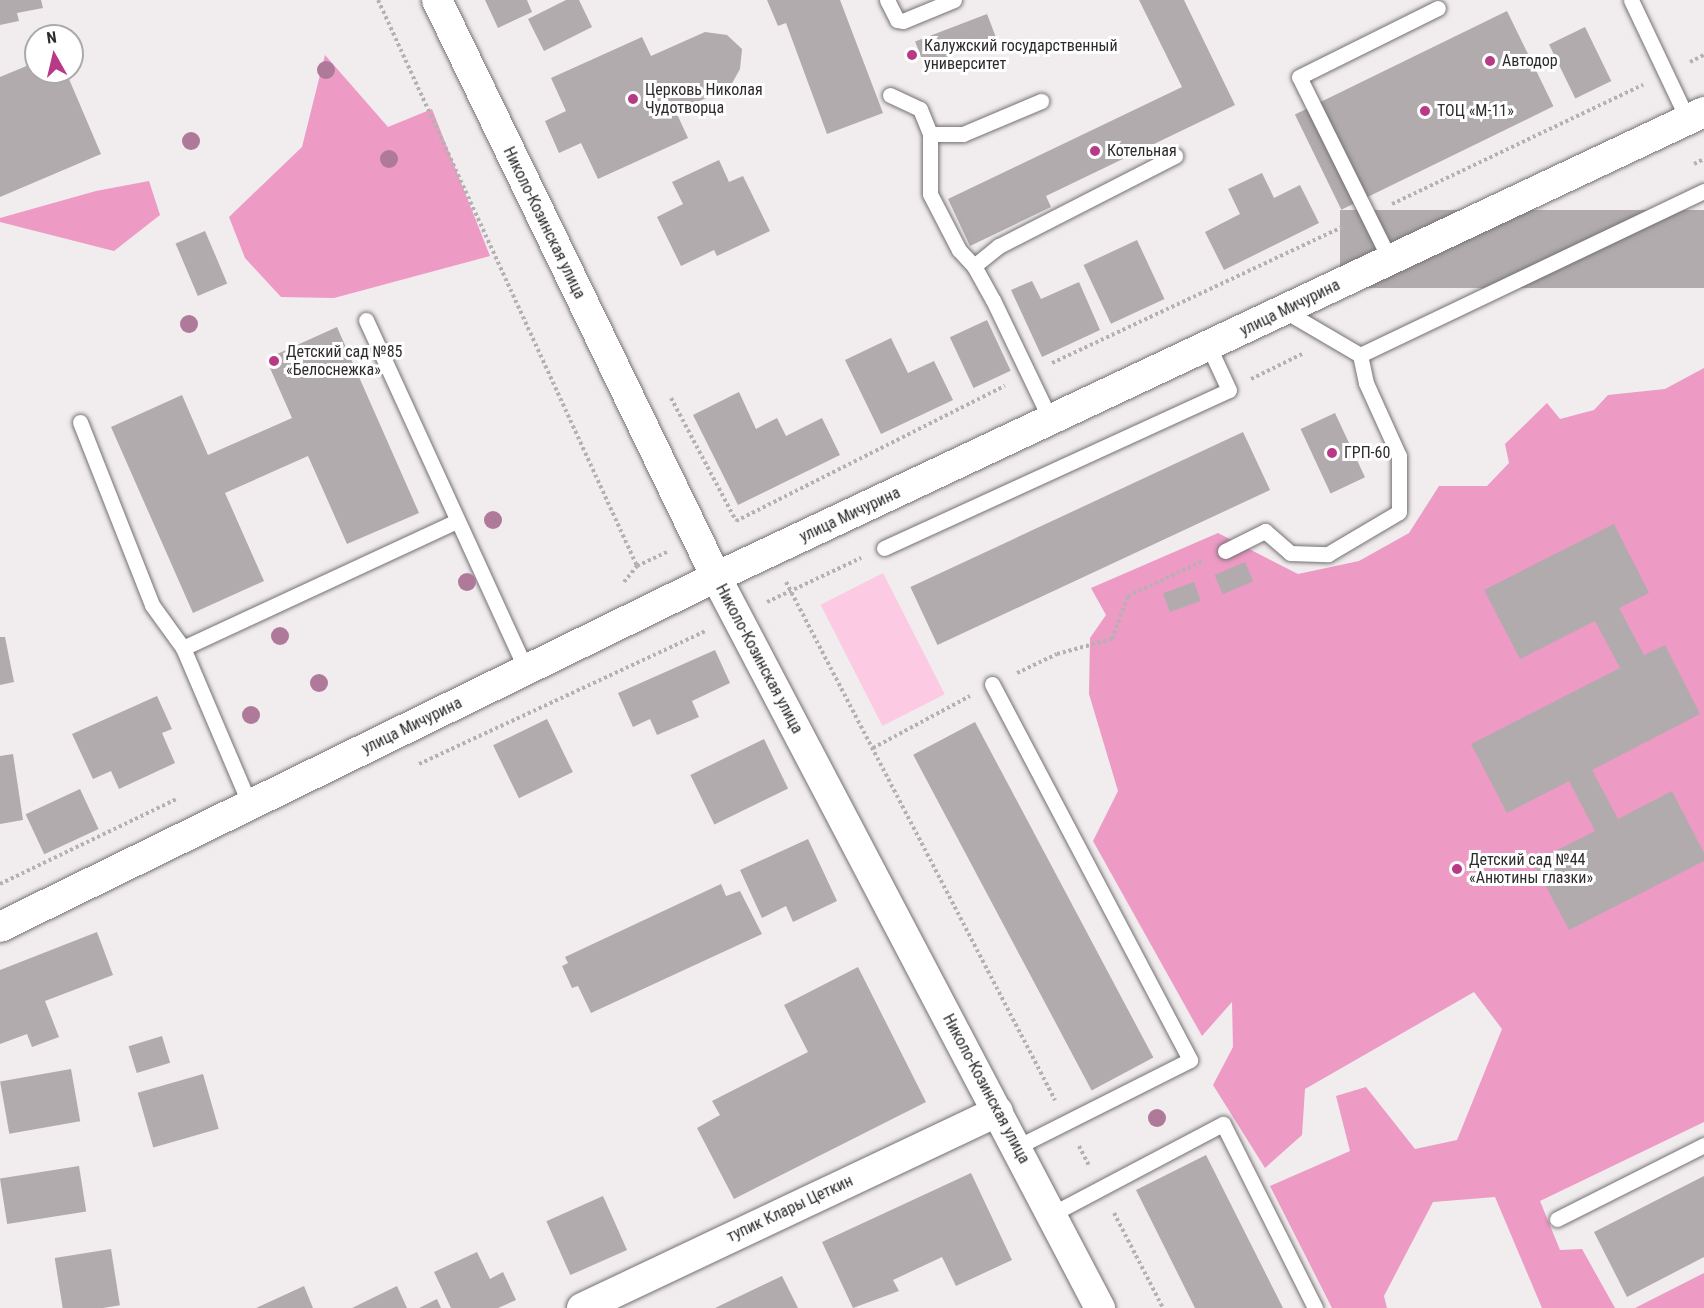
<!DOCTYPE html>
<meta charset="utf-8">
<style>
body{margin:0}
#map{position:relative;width:1704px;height:1308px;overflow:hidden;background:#f1ecee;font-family:"Roboto Condensed",sans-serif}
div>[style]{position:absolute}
.green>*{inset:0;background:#fccbe3;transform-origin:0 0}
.forest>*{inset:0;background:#ed9ac5}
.building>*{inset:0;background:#b1abae;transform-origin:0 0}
.path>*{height:4px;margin-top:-2px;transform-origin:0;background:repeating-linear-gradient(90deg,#b5b1b3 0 3px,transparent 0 6px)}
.roads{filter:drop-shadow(0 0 2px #757173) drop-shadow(0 0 2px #757173)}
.service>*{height:15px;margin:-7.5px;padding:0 7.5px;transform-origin:7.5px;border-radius:7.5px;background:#fff}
.minor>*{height:30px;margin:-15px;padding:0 15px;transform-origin:15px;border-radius:15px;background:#fff}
.trees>*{width:18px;height:18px;margin:-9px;border-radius:50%;background:#af799a}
.dots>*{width:16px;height:16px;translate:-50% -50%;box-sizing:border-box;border:3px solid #fff;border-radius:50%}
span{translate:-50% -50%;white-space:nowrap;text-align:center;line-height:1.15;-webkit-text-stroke:6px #fff;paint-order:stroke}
.poi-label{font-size:16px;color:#2d2b2c}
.left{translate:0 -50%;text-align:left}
.street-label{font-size:16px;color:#2d2b2c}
.north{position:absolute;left:24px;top:24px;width:60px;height:60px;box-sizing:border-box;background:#fff;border:2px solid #abaaab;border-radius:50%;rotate:352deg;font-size:16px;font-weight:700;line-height:24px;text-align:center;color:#2d2b2c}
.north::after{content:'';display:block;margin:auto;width:21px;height:27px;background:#b83986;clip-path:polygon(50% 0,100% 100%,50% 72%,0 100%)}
</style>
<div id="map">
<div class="green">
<i style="left:883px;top:573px;width:136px;height:70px;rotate:63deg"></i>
</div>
<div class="forest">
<i style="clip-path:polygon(325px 55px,388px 127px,432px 109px,490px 256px,334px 298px,281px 297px,245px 258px,229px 217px,302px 147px)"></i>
<i style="clip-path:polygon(149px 181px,160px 215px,114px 251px,0 222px,0 218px,96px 191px)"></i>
<i style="clip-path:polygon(1704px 368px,1704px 1122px,1540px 1201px,1560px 1250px,1582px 1249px,1615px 1308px,1542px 1308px,1495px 1197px,1433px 1202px,1384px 1296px,1387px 1308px,1332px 1308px,1270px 1186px,1350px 1151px,1336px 1096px,1366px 1087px,1415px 1149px,1457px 1140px,1502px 1029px,1474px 992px,1305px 1089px,1302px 1135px,1265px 1168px,1213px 1085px,1233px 1047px,1232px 1002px,1202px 1036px,1093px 841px,1118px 791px,1089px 694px,1090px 638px,1106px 615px,1091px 588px,1218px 533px,1298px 574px,1359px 561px,1409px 533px,1439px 486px,1487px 486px,1509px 463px,1505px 444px,1547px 403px,1560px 419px,1594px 410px,1608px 395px,1665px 389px)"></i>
<i style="clip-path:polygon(1704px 1273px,1704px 1308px,1635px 1308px)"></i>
</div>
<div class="building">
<i style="clip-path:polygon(0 0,41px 0,43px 8px,17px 13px,19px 21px,0 25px)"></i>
<i style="clip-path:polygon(485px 0,527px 0,532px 12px,498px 28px)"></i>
<i style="clip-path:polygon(566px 0,579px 0,592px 27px,544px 51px,528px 19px)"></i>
<i style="clip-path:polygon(767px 0,840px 0,883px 113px,827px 134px,786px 23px,778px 26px)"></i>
<i style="clip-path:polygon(1139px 0,1184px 0,1235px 105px,1046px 196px,1051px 207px,970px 246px,948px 199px,1182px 87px)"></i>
<i style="left:1507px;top:11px;width:106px;height:236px;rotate:64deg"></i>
<i style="left:987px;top:14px;width:26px;height:77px;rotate:69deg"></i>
<i style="left:1585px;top:27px;width:60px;height:40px;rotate:64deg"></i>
<i style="clip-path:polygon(705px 32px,727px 35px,742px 49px,740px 69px,730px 87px,676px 112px,688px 138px,598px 179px,581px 143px,559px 153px,545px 121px,566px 111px,551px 78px,642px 37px,651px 56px)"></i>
<i style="clip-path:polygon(36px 62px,36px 72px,66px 72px,101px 154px,0 197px,0 77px)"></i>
<i style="clip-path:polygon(719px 160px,729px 182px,743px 176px,770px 231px,717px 256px,714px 250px,681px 266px,657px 217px,683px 204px,672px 182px)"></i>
<i style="clip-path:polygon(1262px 173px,1274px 198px,1300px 185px,1319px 223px,1224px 270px,1205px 232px,1240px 214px,1228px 189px)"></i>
<i style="left:1704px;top:210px;width:78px;height:364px;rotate:90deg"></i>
<i style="left:205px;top:231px;width:57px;height:32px;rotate:67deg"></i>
<i style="left:1137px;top:240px;width:65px;height:59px;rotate:65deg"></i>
<i style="clip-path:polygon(1032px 281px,1041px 299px,1079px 282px,1100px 330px,1042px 357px,1011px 290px)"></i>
<i style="left:987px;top:320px;width:56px;height:41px;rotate:65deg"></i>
<i style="clip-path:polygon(337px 327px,419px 513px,347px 544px,308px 456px,225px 493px,264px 581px,193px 613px,111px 427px,182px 395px,208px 455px,292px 418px,266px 359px)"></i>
<i style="clip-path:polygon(891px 338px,908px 373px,934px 361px,953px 400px,881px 434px,845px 360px)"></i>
<i style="clip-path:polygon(739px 392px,756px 429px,777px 418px,786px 436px,822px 418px,840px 455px,738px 505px,693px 415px)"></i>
<i style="left:1335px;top:413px;width:71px;height:38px;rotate:65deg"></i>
<i style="left:1243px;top:432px;width:64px;height:367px;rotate:65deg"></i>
<i style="clip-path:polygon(1614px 524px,1649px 593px,1619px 608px,1644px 655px,1665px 645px,1700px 714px,1592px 770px,1618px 819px,1672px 791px,1704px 853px,1704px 861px,1569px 930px,1533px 862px,1595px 831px,1569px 781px,1507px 813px,1471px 744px,1620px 668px,1595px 621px,1520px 659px,1484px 590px)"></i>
<i style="left:1245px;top:562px;width:21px;height:33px;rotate:67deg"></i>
<i style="left:1194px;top:582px;width:20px;height:33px;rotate:70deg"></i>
<i style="clip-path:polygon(0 637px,5px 637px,14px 682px,0 685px)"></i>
<i style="clip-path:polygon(715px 650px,730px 683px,692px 701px,699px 717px,657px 735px,650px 719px,633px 727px,618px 693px)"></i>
<i style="clip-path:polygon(157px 696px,172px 729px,162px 733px,175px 763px,119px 789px,111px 771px,93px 779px,72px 734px)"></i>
<i style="left:547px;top:719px;width:59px;height:60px;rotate:64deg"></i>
<i style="left:975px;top:722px;width:380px;height:70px;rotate:62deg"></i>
<i style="left:764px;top:739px;width:55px;height:82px;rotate:64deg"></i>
<i style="clip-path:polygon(13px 754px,23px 820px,0 824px,0 756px)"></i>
<i style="left:80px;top:789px;width:44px;height:60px;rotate:65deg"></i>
<i style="clip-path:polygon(808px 839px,837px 901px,793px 922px,786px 906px,762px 918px,740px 870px)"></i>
<i style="clip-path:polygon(721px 884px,726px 896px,740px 891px,762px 934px,591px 1013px,578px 986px,572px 988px,562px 966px,568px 963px,565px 957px)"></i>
<i style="clip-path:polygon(97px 932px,113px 975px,45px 1001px,59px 1037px,32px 1047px,27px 1034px,0 1044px,0 970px)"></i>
<i style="clip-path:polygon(858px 967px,926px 1102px,734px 1199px,697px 1128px,720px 1115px,712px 1101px,808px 1052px,784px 1005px)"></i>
<i style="left:162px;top:1036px;width:28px;height:35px;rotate:73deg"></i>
<i style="left:71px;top:1069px;width:53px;height:72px;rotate:80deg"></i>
<i style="left:203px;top:1074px;width:57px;height:68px;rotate:74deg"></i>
<i style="clip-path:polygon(1206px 1155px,1283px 1308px,1195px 1308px,1136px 1190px)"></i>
<i style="left:79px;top:1166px;width:46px;height:80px;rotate:81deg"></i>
<i style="clip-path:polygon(971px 1173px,1012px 1260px,956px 1286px,942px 1257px,893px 1280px,899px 1291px,853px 1308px,822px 1242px)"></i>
<i style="clip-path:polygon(1704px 1176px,1704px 1257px,1627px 1297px,1594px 1232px)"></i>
<i style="left:603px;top:1196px;width:59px;height:62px;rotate:66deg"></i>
<i style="left:111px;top:1249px;width:57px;height:57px;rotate:81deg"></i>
<i style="clip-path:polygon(477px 1252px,490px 1279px,503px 1272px,516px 1300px,498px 1308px,451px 1308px,434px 1272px)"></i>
<i style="clip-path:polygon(782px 1276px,798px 1308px,715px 1308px)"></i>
<i style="clip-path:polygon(304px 1286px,313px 1308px,256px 1308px)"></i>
<i style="clip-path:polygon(397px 1286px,407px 1308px,352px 1308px)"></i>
<i style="clip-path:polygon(437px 1299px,441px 1308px,419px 1308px)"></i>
</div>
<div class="path">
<i style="left:378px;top:0;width:622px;rotate:65.41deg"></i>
<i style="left:637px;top:566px;width:33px;rotate:-25deg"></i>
<i style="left:1690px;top:62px;width:16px;rotate:-27deg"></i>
<i style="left:1694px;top:164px;width:11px;rotate:-27deg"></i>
<i style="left:1392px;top:204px;width:278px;rotate:-25.4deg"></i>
<i style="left:1052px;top:363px;width:323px;rotate:-25.1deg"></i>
<i style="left:1251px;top:379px;width:59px;rotate:-26.1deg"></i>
<i style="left:671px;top:398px;width:139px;rotate:62.1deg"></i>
<i style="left:736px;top:521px;width:301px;rotate:-26.7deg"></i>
<i style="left:624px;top:582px;width:21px;rotate:-51deg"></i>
<i style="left:786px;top:582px;width:584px;rotate:62.56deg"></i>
<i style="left:767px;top:602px;width:104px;rotate:-25.1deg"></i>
<i style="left:1017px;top:673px;width:44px;rotate:-25.4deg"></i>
<i style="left:1057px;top:654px;width:57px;rotate:-15.3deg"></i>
<i style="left:1112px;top:639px;width:46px;rotate:-69.6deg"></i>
<i style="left:1128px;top:596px;width:83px;rotate:-25deg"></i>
<i style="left:873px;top:748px;width:110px;rotate:-28.2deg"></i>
<i style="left:419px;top:764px;width:316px;rotate:-24.9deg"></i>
<i style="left:0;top:884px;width:196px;rotate:-25.7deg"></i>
<i style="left:1079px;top:1146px;width:22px;rotate:63deg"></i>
<i style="left:1114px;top:1213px;width:107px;rotate:62.7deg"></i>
</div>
<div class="roads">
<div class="service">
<i style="left:887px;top:0;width:22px;rotate:63deg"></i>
<i style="left:897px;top:20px;width:6px;rotate:9deg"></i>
<i style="left:903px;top:21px;width:55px;rotate:-22.4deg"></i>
<i style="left:1631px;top:0;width:133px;rotate:64.6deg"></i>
<i style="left:890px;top:95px;width:33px;rotate:25deg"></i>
<i style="left:920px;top:109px;width:27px;rotate:68deg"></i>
<i style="left:930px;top:134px;width:60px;rotate:90deg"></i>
<i style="left:930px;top:194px;width:63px;rotate:62.6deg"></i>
<i style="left:959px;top:250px;width:22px;rotate:47deg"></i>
<i style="left:974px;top:266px;width:39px;rotate:61deg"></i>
<i style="left:993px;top:300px;width:134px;rotate:64.4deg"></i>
<i style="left:930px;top:134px;width:33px"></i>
<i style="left:963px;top:134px;width:85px;rotate:-22.9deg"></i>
<i style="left:1390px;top:260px;width:204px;rotate:-116.4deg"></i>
<i style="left:1299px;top:77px;width:155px;rotate:-26.4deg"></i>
<i style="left:974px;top:266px;width:32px;rotate:-39deg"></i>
<i style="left:999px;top:246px;width:198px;rotate:-27.1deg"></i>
<i style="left:1285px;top:311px;width:87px;rotate:30.4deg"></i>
<i style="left:1360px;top:355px;width:381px;rotate:-25.5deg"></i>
<i style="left:366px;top:320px;width:385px;rotate:65.4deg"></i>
<i style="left:80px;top:422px;width:197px;rotate:68.5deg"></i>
<i style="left:152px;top:605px;width:53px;rotate:54.2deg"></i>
<i style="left:884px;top:548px;width:379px;rotate:-24.6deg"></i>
<i style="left:1229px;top:390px;width:47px;rotate:-114.9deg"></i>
<i style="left:1225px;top:551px;width:45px;rotate:-26.6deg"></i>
<i style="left:1265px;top:531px;width:33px;rotate:41deg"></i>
<i style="left:1290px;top:553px;width:38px;rotate:2deg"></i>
<i style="left:1328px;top:554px;width:82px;rotate:-30.6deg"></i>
<i style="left:1399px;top:512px;width:56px;rotate:-90deg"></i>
<i style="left:1399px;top:456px;width:80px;rotate:-114.3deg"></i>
<i style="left:1366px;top:383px;width:29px;rotate:-102deg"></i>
<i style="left:992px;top:684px;width:425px;rotate:62.2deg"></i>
<i style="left:1190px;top:1060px;width:194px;rotate:153.3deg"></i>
<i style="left:250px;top:805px;width:171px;rotate:-113.1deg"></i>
<i style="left:183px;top:648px;width:302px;rotate:-24.9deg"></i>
<i style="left:1052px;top:1214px;width:193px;rotate:-27.8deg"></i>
<i style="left:1223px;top:1124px;width:206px;rotate:63.4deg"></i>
<i style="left:1557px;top:1219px;width:165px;rotate:-26.7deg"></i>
</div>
<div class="minor">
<i style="left:437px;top:0;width:641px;rotate:64.19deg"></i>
<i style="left:716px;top:577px;width:826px;rotate:62.29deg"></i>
<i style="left:0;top:927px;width:797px;rotate:-26.05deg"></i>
<i style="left:716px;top:577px;width:1092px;rotate:-25.2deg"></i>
<i style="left:582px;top:1308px;width:460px;rotate:-25.3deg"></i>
</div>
</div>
<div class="trees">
<i style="left:326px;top:70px"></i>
<i style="left:191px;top:141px"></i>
<i style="left:389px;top:159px"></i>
<i style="left:189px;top:324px"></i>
<i style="left:493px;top:520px"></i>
<i style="left:467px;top:582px"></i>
<i style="left:280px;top:636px"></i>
<i style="left:319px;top:683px"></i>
<i style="left:251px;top:715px"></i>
<i style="left:1157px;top:1118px"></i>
</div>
<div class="dots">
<i style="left:912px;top:55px;background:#b83986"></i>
<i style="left:1490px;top:61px;background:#b83986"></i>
<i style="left:633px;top:99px;background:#b83986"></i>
<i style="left:1425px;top:111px;background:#b83986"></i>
<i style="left:1095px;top:151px;background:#b83986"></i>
<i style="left:274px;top:361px;background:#b83986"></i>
<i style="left:1332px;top:453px;background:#b83986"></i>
<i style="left:1457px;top:869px;background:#b83986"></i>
</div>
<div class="poi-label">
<span class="left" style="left:924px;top:55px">Калужский государственный<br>университет</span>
<span class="left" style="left:1502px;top:61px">Автодор</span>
<span class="left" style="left:645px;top:99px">Церковь Николая<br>Чудотворца</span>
<span class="left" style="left:1437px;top:111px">ТОЦ «M-11»</span>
<span class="left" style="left:1107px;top:151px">Котельная</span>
<span class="left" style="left:286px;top:361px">Детский сад №85<br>«Белоснежка»</span>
<span class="left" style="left:1344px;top:453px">ГРП-60</span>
<span class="left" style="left:1469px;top:869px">Детский сад №44<br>«Анютины глазки»</span>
</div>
<div class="street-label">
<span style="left:544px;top:223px;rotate:64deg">Николо-Козинская улица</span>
<span style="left:1290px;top:308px;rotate:-26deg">улица Мичурина</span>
<span style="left:850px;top:515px;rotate:-25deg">улица Мичурина</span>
<span style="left:759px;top:659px;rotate:62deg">Николо-Козинская улица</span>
<span style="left:412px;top:726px;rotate:-26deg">улица Мичурина</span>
<span style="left:986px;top:1089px;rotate:62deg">Николо-Козинская улица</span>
<span style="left:790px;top:1209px;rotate:-25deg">тупик Клары Цеткин</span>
</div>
<div class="north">N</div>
</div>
